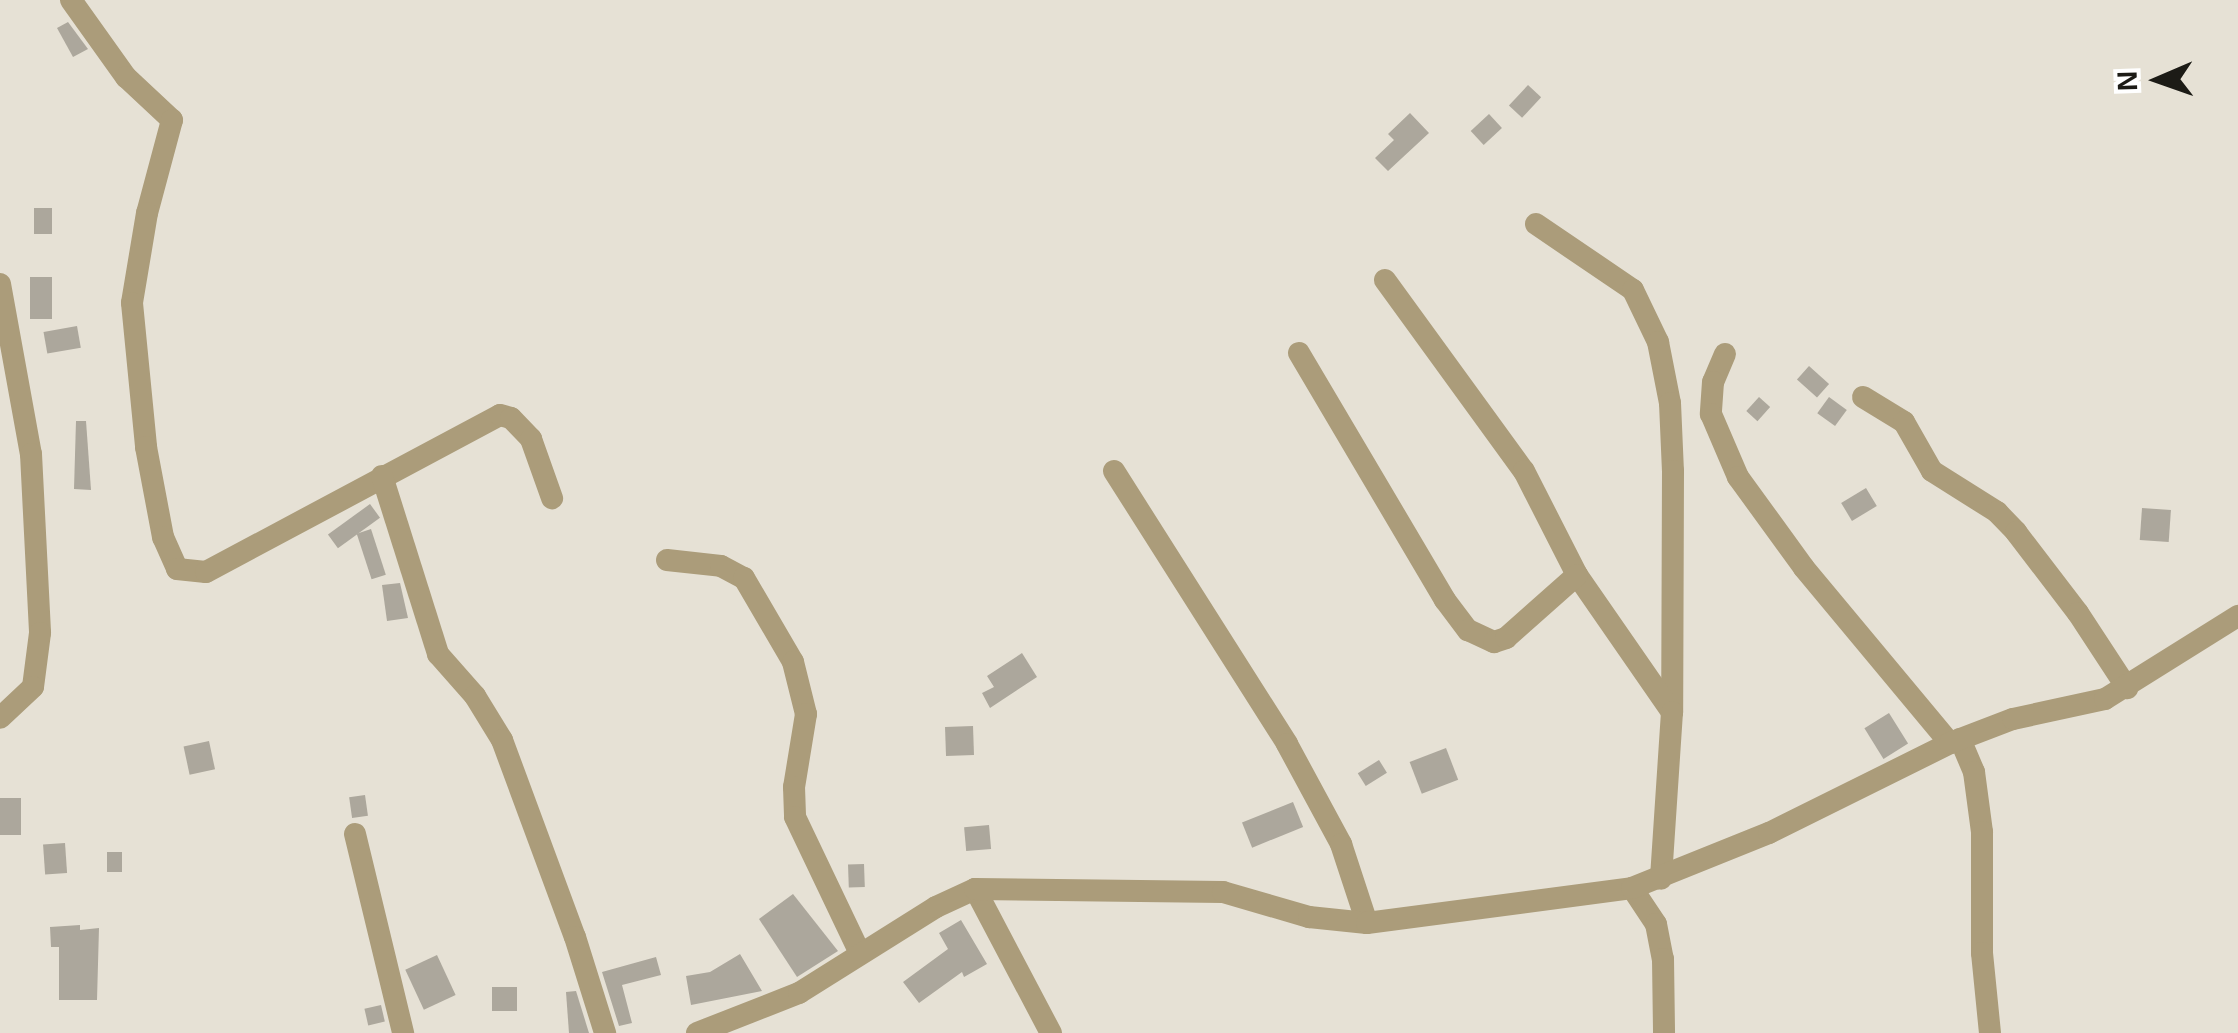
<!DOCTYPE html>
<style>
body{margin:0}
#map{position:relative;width:2238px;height:1033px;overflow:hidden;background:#e6e1d5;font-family:Arial,sans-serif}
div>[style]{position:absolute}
.building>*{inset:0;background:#aca79c;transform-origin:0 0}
.street>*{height:22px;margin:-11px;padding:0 11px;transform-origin:11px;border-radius:11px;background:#ab9c7a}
span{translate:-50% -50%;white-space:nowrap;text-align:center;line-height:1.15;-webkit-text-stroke:8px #fff;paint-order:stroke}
.north{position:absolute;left:2108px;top:30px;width:100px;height:100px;-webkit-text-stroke:8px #fff;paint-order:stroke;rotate:268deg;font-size:28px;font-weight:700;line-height:40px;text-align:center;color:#1c1b16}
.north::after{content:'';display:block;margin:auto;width:35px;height:45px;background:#1c1b16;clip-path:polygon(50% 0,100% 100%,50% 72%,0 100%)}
</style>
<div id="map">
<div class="building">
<i style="clip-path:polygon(68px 22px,88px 49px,73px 57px,57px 28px)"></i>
<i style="left:1528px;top:85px;width:18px;height:28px;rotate:43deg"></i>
<i style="clip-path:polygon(1410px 113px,1429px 133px,1388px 171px,1375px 158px,1394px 140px,1388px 134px)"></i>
<i style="left:1489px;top:114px;width:19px;height:25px;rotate:47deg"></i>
<i style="left:34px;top:208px;width:18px;height:26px"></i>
<i style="left:30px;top:277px;width:22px;height:42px"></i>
<i style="left:77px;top:326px;width:22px;height:34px;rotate:80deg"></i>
<i style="left:1809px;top:366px;width:27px;height:18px;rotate:42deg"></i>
<i style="left:1759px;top:397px;width:15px;height:19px;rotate:42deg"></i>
<i style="left:1829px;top:397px;width:22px;height:20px;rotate:36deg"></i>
<i style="clip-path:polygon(76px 421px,86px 421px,91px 490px,74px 489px)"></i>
<i style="left:1866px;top:488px;width:21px;height:29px;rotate:59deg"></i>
<i style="left:370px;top:504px;width:17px;height:52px;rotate:54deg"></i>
<i style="left:2142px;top:508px;width:29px;height:32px;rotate:4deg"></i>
<i style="left:371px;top:529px;width:48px;height:15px;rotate:72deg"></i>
<i style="clip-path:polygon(400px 583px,408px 618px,387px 621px,382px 585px)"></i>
<i style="clip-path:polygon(1022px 653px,1037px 677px,990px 708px,982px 693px,994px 687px,987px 676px)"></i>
<i style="left:1889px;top:713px;width:36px;height:29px;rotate:58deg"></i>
<i style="left:973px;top:726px;width:29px;height:28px;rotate:88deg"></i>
<i style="left:209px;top:741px;width:29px;height:26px;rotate:78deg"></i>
<i style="left:1446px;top:748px;width:34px;height:39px;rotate:69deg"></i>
<i style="left:1379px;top:760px;width:15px;height:25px;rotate:58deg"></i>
<i style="left:365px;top:795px;width:21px;height:16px;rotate:82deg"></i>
<i style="left:0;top:798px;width:21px;height:37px"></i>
<i style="left:1293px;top:802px;width:27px;height:55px;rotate:68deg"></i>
<i style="left:989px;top:825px;width:24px;height:25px;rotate:85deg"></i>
<i style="left:65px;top:843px;width:30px;height:22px;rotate:86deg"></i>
<i style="left:107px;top:852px;width:15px;height:20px"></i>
<i style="left:864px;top:864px;width:23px;height:16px;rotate:88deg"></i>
<i style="clip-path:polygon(793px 894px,838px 951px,797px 977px,759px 919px)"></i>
<i style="clip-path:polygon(961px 920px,987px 964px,964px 977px,962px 972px,919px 1003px,903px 982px,948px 949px,939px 933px)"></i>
<i style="clip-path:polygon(80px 925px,80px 930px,99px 928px,97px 1000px,59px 1000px,59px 947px,51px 947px,50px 927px)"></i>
<i style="clip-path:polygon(740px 954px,762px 991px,691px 1005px,686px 976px,710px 972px)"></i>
<i style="left:437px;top:955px;width:44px;height:35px;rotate:65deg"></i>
<i style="clip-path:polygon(656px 957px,661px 975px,622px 985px,632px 1023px,619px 1026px,602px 972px)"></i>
<i style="left:517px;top:987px;width:24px;height:25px;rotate:90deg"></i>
<i style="clip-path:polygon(576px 991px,589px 1033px,569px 1033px,566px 992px)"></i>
<i style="left:381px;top:1005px;width:17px;height:17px;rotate:77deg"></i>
</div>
<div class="street">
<i style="left:71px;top:0;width:95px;rotate:54.5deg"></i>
<i style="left:126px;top:77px;width:63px;rotate:43.1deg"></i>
<i style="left:172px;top:120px;width:96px;rotate:105deg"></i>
<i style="left:147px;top:213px;width:91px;rotate:99.5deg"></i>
<i style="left:132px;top:303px;width:145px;rotate:84.4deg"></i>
<i style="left:146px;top:447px;width:92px;rotate:79.3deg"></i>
<i style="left:163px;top:537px;width:35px;rotate:66deg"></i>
<i style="left:177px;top:569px;width:29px;rotate:6deg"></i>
<i style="left:206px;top:572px;width:333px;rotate:-28.1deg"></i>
<i style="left:500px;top:415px;width:11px;rotate:15deg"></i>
<i style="left:511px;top:418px;width:29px;rotate:46deg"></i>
<i style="left:531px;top:439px;width:63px;rotate:70.4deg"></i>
<i style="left:1536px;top:224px;width:117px;rotate:34.2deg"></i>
<i style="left:1633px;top:290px;width:58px;rotate:64.3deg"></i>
<i style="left:1658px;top:342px;width:62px;rotate:78.9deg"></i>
<i style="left:1670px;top:403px;width:68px;rotate:87.5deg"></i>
<i style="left:1673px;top:471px;width:241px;rotate:90.2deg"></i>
<i style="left:1385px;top:280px;width:236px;rotate:54deg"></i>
<i style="left:1524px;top:471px;width:117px;rotate:63deg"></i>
<i style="left:1577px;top:575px;width:167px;rotate:55.3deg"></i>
<i style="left:1672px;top:712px;width:167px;rotate:93.8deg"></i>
<i style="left:0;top:284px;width:173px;rotate:79.7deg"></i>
<i style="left:31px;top:454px;width:179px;rotate:87.1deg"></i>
<i style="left:40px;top:633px;width:54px;rotate:97.4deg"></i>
<i style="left:33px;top:687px;width:45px;rotate:136.8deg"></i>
<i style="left:1299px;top:353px;width:287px;rotate:59.4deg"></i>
<i style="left:1445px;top:600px;width:38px;rotate:53deg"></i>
<i style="left:1468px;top:630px;width:29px;rotate:25deg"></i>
<i style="left:1494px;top:642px;width:13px;rotate:-18deg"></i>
<i style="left:1506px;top:638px;width:95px;rotate:-41.6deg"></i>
<i style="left:1725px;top:354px;width:30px;rotate:113deg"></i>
<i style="left:1713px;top:382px;width:32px;rotate:94deg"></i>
<i style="left:1711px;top:414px;width:69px;rotate:66.8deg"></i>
<i style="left:1738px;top:477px;width:112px;rotate:54deg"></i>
<i style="left:1804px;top:568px;width:228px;rotate:50.2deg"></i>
<i style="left:1863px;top:397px;width:48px;rotate:31.4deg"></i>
<i style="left:1904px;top:422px;width:56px;rotate:60.3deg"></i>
<i style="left:1932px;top:471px;width:77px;rotate:32.2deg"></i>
<i style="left:1997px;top:512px;width:28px;rotate:46deg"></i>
<i style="left:2016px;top:532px;width:102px;rotate:52.6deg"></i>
<i style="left:2078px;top:613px;width:90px;rotate:56.8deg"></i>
<i style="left:1114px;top:471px;width:323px;rotate:57.6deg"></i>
<i style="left:1287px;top:744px;width:114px;rotate:61.6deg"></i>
<i style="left:1341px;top:844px;width:83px;rotate:71.8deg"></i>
<i style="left:382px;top:476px;width:187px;rotate:72.5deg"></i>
<i style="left:438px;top:654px;width:56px;rotate:48.6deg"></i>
<i style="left:475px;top:696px;width:52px;rotate:58.5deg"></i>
<i style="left:502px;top:740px;width:210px;rotate:69.7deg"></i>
<i style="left:575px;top:937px;width:101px;rotate:72.6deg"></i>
<i style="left:667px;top:560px;width:54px;rotate:6.3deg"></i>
<i style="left:721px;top:566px;width:26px;rotate:28deg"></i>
<i style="left:744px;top:578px;width:97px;rotate:59.7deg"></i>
<i style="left:793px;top:662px;width:54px;rotate:76deg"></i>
<i style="left:806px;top:714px;width:74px;rotate:99.3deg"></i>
<i style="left:794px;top:787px;width:30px;rotate:88deg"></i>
<i style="left:795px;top:817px;width:151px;rotate:64.5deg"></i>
<i style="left:1960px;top:739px;width:36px;rotate:67deg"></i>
<i style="left:1974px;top:772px;width:61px;rotate:82.4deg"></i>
<i style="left:1982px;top:832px;width:121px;rotate:90deg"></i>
<i style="left:1982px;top:953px;width:80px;rotate:84.3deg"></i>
<i style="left:355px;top:834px;width:205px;rotate:76.4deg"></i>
<i style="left:1632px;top:888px;width:43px;rotate:56.3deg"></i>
<i style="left:1656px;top:924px;width:36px;rotate:79deg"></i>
<i style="left:1663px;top:959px;width:74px;rotate:89.2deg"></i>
<i style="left:975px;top:889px;width:163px;rotate:62.2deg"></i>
<i style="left:697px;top:1033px;width:110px;rotate:-21.4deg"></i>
<i style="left:799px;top:993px;width:162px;rotate:-32.1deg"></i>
<i style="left:936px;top:907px;width:43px;rotate:-24.8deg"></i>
<i style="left:975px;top:889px;width:248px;rotate:0.7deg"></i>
<i style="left:1223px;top:892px;width:90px;rotate:16.2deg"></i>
<i style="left:1309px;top:917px;width:58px;rotate:5.9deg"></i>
<i style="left:1367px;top:923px;width:267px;rotate:-7.5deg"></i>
<i style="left:1632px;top:888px;width:148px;rotate:-21.9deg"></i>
<i style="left:1769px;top:833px;width:202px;rotate:-26.4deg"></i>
<i style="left:1950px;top:743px;width:67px;rotate:-20.9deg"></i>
<i style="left:2013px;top:719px;width:94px;rotate:-12.3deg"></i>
<i style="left:2105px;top:699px;width:157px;rotate:-32deg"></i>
</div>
<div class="north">N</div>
</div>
